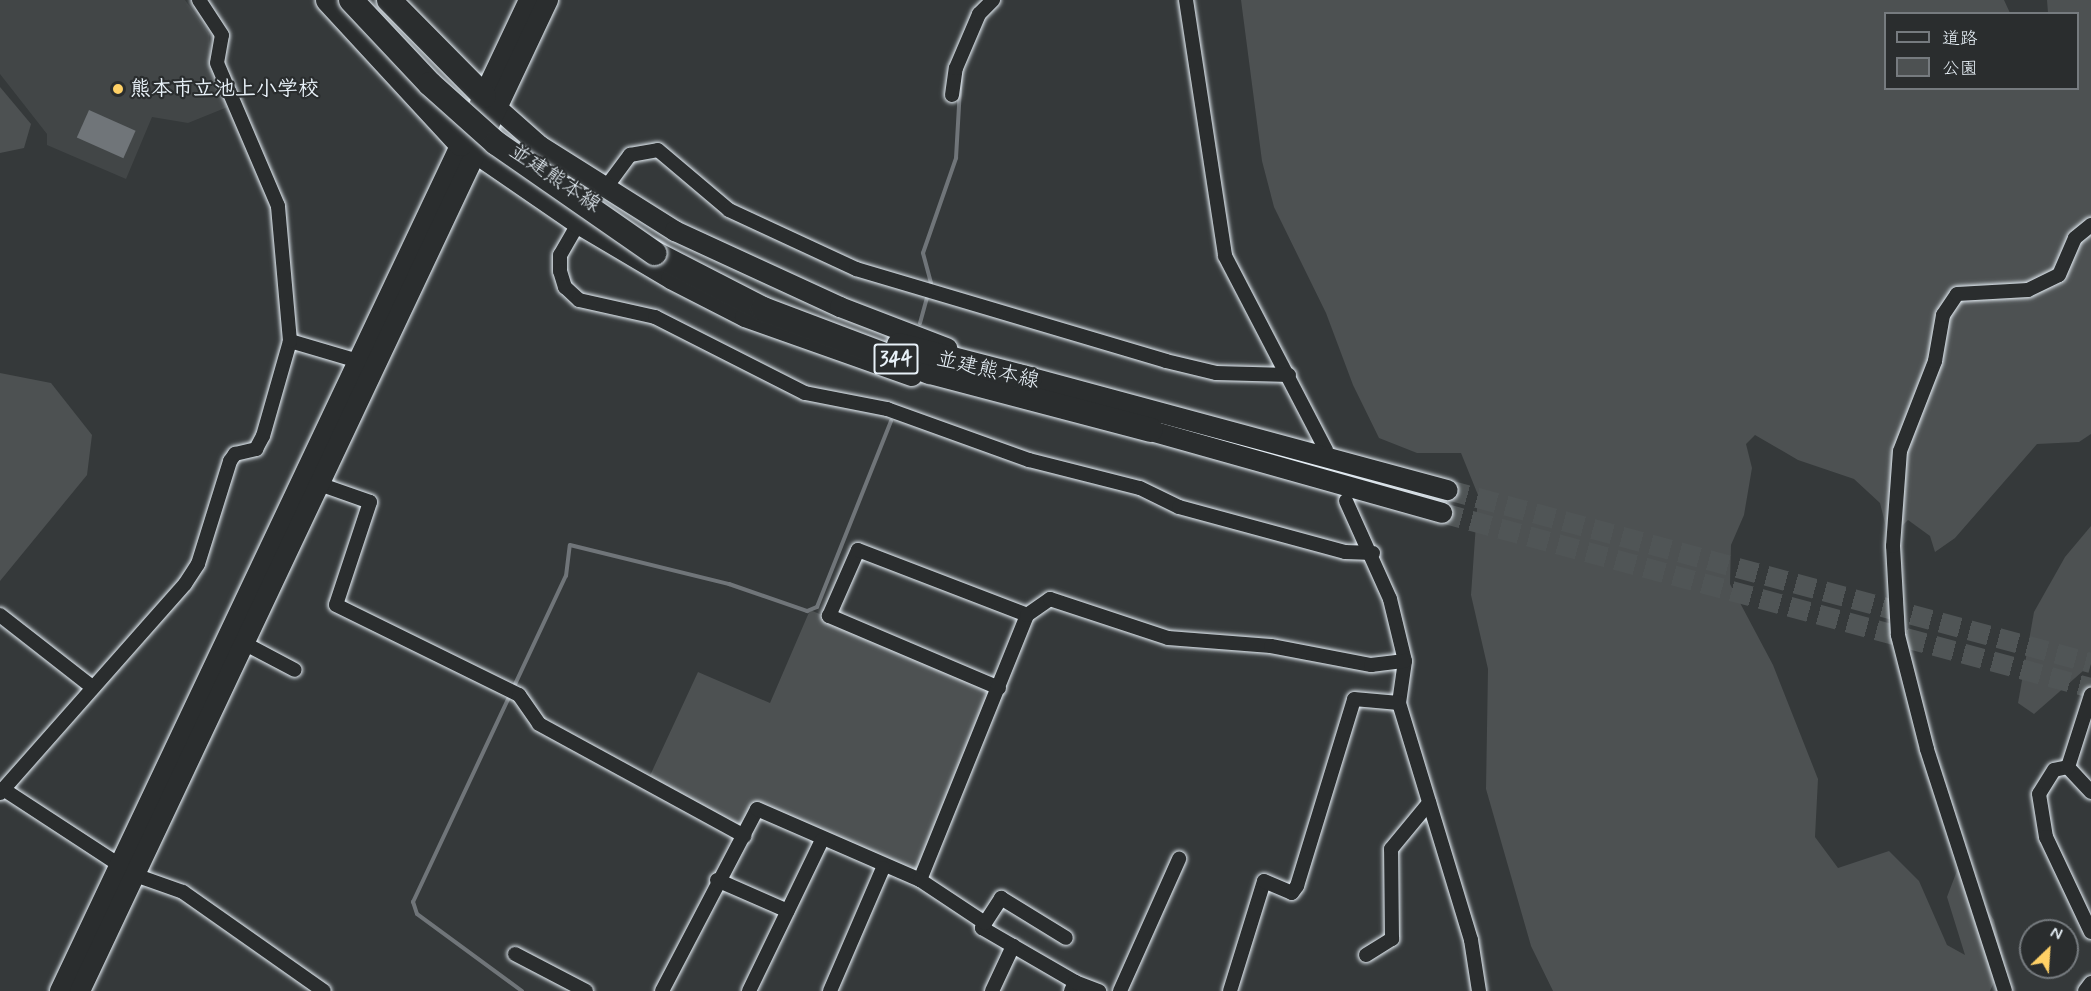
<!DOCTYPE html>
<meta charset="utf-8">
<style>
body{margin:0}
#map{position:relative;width:2091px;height:991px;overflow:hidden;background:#35393a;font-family:Mynerve,"Klee One",sans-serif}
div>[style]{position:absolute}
.built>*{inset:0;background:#424647}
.green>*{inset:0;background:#4d5152}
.water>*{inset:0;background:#707579;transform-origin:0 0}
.stream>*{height:4px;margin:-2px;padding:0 2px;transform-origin:2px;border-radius:2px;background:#707579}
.secondary-tunnel>*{height:20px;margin-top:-10px;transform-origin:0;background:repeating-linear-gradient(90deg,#505556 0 20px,transparent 0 30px)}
.roads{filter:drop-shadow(0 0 2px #e8f1f8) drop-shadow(0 0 2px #e8f1f8)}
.street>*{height:14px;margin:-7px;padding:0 7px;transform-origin:7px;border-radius:7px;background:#2a2d2e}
.secondary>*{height:20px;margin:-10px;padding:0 10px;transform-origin:10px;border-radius:10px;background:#2a2d2e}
.highway>*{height:24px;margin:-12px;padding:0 12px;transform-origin:12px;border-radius:12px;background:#2a2d2e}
.bridges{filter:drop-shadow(0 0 2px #e8f1f8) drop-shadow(0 0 2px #e8f1f8)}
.highway-bridge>*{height:24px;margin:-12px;padding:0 12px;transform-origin:12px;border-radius:12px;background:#2a2d2e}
.dots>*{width:16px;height:16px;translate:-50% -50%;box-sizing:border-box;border:3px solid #2a2d2e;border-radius:50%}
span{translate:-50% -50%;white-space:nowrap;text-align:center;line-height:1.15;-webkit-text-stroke:4.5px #2a2d2e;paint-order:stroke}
.shield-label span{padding:2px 4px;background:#2a2d2e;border:2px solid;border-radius:4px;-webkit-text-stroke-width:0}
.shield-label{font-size:20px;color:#e8f1f8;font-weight:700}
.poi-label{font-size:21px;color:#e8f1f8;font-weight:700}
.left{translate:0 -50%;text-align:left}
.street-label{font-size:21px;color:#e8f1f8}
.legend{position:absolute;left:1884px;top:12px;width:195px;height:78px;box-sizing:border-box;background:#2a2d2e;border:2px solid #767b7f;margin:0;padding:8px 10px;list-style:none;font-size:18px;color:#e8f1f8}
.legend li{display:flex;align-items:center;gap:12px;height:30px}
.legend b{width:30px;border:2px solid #767b7f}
.north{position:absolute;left:2019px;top:919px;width:60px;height:60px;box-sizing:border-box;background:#2a2d2e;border:2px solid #767b7f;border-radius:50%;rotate:25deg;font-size:16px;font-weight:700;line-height:24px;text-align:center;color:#e8f1f8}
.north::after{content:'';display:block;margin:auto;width:21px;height:27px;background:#ffd166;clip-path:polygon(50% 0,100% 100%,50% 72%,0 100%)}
</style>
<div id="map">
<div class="built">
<i style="clip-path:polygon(0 0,185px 0,209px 34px,211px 67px,235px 104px,188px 123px,152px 117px,126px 179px,47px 145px,47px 134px,0 74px)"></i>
</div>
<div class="green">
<i style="clip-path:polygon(1241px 0,2004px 0,2010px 13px,1886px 14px,1886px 88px,2078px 88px,2078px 14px,2048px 13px,2047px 0,2091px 0,2091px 434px,2079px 442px,2037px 444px,1955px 538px,1935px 552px,1930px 536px,1908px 520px,1889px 539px,1880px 503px,1854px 479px,1798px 460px,1755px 435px,1746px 444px,1752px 468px,1744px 515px,1731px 545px,1730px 584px,1773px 665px,1818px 779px,1815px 837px,1838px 868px,1889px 851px,1919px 881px,1947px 945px,1965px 955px,1947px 897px,1958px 868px,1994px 920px,2004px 961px,1990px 991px,1553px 991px,1531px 946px,1486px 789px,1488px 669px,1471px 595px,1478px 495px,1461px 453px,1417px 453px,1379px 438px,1353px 385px,1326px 313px,1274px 207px,1262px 161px)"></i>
<i style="clip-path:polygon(0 87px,31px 124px,24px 148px,0 153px)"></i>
<i style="clip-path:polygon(0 373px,51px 383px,92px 435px,87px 475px,0 581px)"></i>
<i style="clip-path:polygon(2091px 526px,2091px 664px,2034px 714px,2018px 703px,2034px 612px,2065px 557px)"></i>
<i style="clip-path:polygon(810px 610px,999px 688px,920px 880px,757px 809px,744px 836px,647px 782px,698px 672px,770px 703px)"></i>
</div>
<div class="water">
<i style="left:89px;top:110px;width:51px;height:30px;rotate:24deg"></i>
</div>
<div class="stream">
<i style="left:920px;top:323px;width:41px;rotate:-74.6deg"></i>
<i style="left:931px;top:283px;width:31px;rotate:-105deg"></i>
<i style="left:923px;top:253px;width:101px;rotate:-70.8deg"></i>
<i style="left:956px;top:158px;width:86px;rotate:-86.7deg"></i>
<i style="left:522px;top:991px;width:130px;rotate:-143.7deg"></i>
<i style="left:417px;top:914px;width:13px;rotate:-108deg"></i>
<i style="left:413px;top:902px;width:360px;rotate:-64.9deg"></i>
<i style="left:566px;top:576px;width:31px;rotate:-83deg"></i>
<i style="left:570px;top:545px;width:164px;rotate:13.8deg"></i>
<i style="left:729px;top:584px;width:83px;rotate:19.1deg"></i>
<i style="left:807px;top:611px;width:11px;rotate:-22deg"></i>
<i style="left:817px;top:607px;width:200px;rotate:-68.3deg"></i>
</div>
<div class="secondary-tunnel">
<i style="left:1448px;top:490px;width:666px;rotate:15.06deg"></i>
<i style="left:1442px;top:513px;width:672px;rotate:15.09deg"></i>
</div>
<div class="roads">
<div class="street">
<i style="left:1186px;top:0;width:259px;rotate:81.3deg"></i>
<i style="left:1225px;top:256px;width:219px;rotate:62.5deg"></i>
<i style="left:952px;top:95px;width:27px;rotate:-82deg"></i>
<i style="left:956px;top:68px;width:59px;rotate:-66.9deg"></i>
<i style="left:979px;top:14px;width:20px;rotate:-45deg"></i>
<i style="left:604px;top:190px;width:44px;rotate:-53.4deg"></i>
<i style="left:630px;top:155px;width:28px;rotate:-10deg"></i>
<i style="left:658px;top:150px;width:93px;rotate:40.2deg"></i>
<i style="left:729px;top:210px;width:140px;rotate:24.9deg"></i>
<i style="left:856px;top:269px;width:323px;rotate:16.5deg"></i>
<i style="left:1166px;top:361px;width:51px;rotate:13.5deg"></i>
<i style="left:1216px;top:373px;width:73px;rotate:1.6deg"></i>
<i style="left:578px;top:224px;width:36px;rotate:120deg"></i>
<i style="left:560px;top:255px;width:16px;rotate:90deg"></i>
<i style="left:560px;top:271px;width:17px;rotate:73deg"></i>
<i style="left:565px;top:287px;width:19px;rotate:43deg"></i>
<i style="left:579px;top:300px;width:78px;rotate:12.6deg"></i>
<i style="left:655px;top:317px;width:168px;rotate:26.9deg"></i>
<i style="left:805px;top:393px;width:84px;rotate:11deg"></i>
<i style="left:887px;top:409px;width:151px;rotate:19.8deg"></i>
<i style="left:1029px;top:460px;width:114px;rotate:14.2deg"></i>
<i style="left:1140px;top:488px;width:43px;rotate:26deg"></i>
<i style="left:1179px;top:507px;width:172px;rotate:15.2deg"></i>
<i style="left:1345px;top:552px;width:28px;rotate:2deg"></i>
<i style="left:290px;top:341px;width:71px;rotate:16.4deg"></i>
<i style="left:319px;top:484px;width:54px;rotate:19.4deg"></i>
<i style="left:370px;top:502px;width:108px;rotate:108.3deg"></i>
<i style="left:336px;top:605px;width:204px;rotate:26.2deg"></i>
<i style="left:519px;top:695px;width:35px;rotate:55deg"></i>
<i style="left:539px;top:724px;width:234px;rotate:28.6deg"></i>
<i style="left:1346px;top:501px;width:107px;rotate:65.8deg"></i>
<i style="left:1390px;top:599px;width:64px;rotate:76.4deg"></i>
<i style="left:1405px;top:661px;width:42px;rotate:98.1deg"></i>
<i style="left:1399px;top:703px;width:248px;rotate:73.1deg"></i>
<i style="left:1471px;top:940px;width:52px;rotate:81.1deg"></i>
<i style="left:0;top:615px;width:115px;rotate:38deg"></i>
<i style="left:238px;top:640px;width:64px;rotate:27.8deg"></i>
<i style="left:999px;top:688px;width:185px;rotate:-157deg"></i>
<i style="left:829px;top:616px;width:72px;rotate:-66.3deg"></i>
<i style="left:858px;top:550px;width:181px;rotate:21deg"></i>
<i style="left:2068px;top:767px;width:76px;rotate:-72.3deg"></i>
<i style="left:3px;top:789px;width:158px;rotate:33.1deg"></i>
<i style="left:135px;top:875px;width:51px;rotate:19.5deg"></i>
<i style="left:183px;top:892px;width:172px;rotate:35.1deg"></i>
<i style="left:2091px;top:792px;width:34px;rotate:-133deg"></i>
<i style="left:2068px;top:767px;width:14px;rotate:168deg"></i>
<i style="left:2054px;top:770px;width:28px;rotate:122deg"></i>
<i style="left:2039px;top:794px;width:44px;rotate:80.8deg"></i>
<i style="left:2046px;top:837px;width:105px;rotate:64.7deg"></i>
<i style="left:0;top:793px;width:279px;rotate:-48.5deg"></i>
<i style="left:185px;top:584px;width:24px;rotate:-57deg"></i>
<i style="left:198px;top:564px;width:108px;rotate:-72.7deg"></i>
<i style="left:230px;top:461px;width:9px;rotate:-54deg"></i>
<i style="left:235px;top:454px;width:22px;rotate:-13deg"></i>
<i style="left:256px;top:449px;width:15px;rotate:-62deg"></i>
<i style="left:263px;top:436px;width:99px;rotate:-74.1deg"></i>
<i style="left:290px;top:341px;width:136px;rotate:-95.1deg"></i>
<i style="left:278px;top:206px;width:155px;rotate:-113.1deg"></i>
<i style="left:217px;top:63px;width:28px;rotate:-80deg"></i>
<i style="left:222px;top:35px;width:42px;rotate:-123.3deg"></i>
<i style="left:717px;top:880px;width:77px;rotate:23.6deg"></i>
<i style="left:920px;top:880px;width:286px;rotate:-68deg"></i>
<i style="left:1027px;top:615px;width:28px;rotate:-35deg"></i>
<i style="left:1050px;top:599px;width:124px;rotate:18.3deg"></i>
<i style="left:1168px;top:638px;width:103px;rotate:4.4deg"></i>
<i style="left:1271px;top:646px;width:102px;rotate:10.8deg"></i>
<i style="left:1371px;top:665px;width:34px;rotate:-7deg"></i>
<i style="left:985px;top:923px;width:6px;rotate:121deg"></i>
<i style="left:982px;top:928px;width:108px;rotate:30.1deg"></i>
<i style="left:515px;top:954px;width:80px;rotate:27.5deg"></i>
<i style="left:1366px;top:955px;width:31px;rotate:-32deg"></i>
<i style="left:1392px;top:939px;width:90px;rotate:-90.6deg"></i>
<i style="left:1391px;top:849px;width:60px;rotate:-50.4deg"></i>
<i style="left:662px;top:991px;width:205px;rotate:-62.4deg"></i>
<i style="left:757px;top:809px;width:178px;rotate:23.5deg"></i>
<i style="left:920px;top:880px;width:78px;rotate:33.5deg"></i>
<i style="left:985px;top:923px;width:30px;rotate:-57deg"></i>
<i style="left:1001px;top:898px;width:76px;rotate:31.6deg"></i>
<i style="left:749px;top:991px;width:168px;rotate:-64.2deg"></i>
<i style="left:830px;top:991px;width:134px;rotate:-66.7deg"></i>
<i style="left:992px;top:991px;width:50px;rotate:-65deg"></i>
<i style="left:1071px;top:991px;width:10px;rotate:-66deg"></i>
<i style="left:1075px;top:982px;width:26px;rotate:21deg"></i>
<i style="left:1120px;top:991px;width:145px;rotate:-65.9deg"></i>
<i style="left:1230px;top:991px;width:115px;rotate:-72.8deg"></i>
<i style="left:1264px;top:881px;width:30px;rotate:23deg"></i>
<i style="left:1292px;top:893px;width:9px;rotate:-54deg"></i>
<i style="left:1297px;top:886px;width:195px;rotate:-73deg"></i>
<i style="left:1354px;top:699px;width:45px;rotate:5.1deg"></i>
<i style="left:2005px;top:991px;width:254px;rotate:-107.9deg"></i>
<i style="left:1927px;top:749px;width:118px;rotate:-104.3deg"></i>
<i style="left:1898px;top:635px;width:89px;rotate:-93.2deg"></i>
<i style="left:1893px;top:546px;width:95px;rotate:-85.8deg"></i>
<i style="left:1900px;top:451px;width:97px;rotate:-68.7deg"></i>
<i style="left:1935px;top:361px;width:47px;rotate:-80.1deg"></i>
<i style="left:1943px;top:315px;width:25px;rotate:-56deg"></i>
<i style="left:1957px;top:294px;width:71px;rotate:-3.2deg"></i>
<i style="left:2028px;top:290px;width:34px;rotate:-26deg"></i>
<i style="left:2059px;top:275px;width:40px;rotate:-66.6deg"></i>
<i style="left:2075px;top:238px;width:21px;rotate:-39deg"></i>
<i style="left:2085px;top:991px;width:10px;rotate:-53deg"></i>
</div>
<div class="secondary">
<i style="left:488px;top:100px;width:69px;rotate:41.5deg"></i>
<i style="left:540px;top:146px;width:160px;rotate:32.2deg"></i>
<i style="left:675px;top:231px;width:182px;rotate:24.7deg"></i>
<i style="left:840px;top:307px;width:115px;rotate:21deg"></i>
<i style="left:466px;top:147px;width:136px;rotate:34.5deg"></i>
<i style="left:578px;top:224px;width:108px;rotate:30.6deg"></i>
<i style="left:671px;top:279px;width:83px;rotate:27.2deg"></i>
<i style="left:745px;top:317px;width:177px;rotate:19.5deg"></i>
<i style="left:1017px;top:374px;width:446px;rotate:15.1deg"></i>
<i style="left:1137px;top:427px;width:317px;rotate:15.7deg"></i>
<i style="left:60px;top:991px;width:1096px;rotate:-64.67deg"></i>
<i style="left:80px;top:991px;width:1096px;rotate:-64.72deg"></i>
</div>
<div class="highway">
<i style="left:328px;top:0;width:196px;rotate:47.3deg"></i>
<i style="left:389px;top:0;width:135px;rotate:45.3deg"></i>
<i style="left:654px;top:253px;width:123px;rotate:27.2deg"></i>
<i style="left:763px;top:309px;width:178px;rotate:20.7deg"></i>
<i style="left:930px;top:372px;width:228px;rotate:14.7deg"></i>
<i style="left:899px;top:345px;width:135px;rotate:14.5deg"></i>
</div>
</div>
<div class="bridges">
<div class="highway-bridge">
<i style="left:351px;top:0;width:115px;rotate:46.8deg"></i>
<i style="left:430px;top:84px;width:89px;rotate:41.8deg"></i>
<i style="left:496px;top:143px;width:193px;rotate:34.8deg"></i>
</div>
</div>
<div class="dots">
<i style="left:118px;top:89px;background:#ffd166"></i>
</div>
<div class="shield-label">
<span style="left:896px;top:359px">344</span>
</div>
<div class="poi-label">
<span class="left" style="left:130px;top:89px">熊本市立池上小学校</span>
</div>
<div class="street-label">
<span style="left:555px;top:178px;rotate:34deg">並建熊本線</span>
<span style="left:988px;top:370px;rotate:13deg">並建熊本線</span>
</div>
<ul class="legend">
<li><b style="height:8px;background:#2a2d2e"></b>道路</li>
<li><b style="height:16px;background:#4d5152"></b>公園</li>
</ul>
<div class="north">N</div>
</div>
